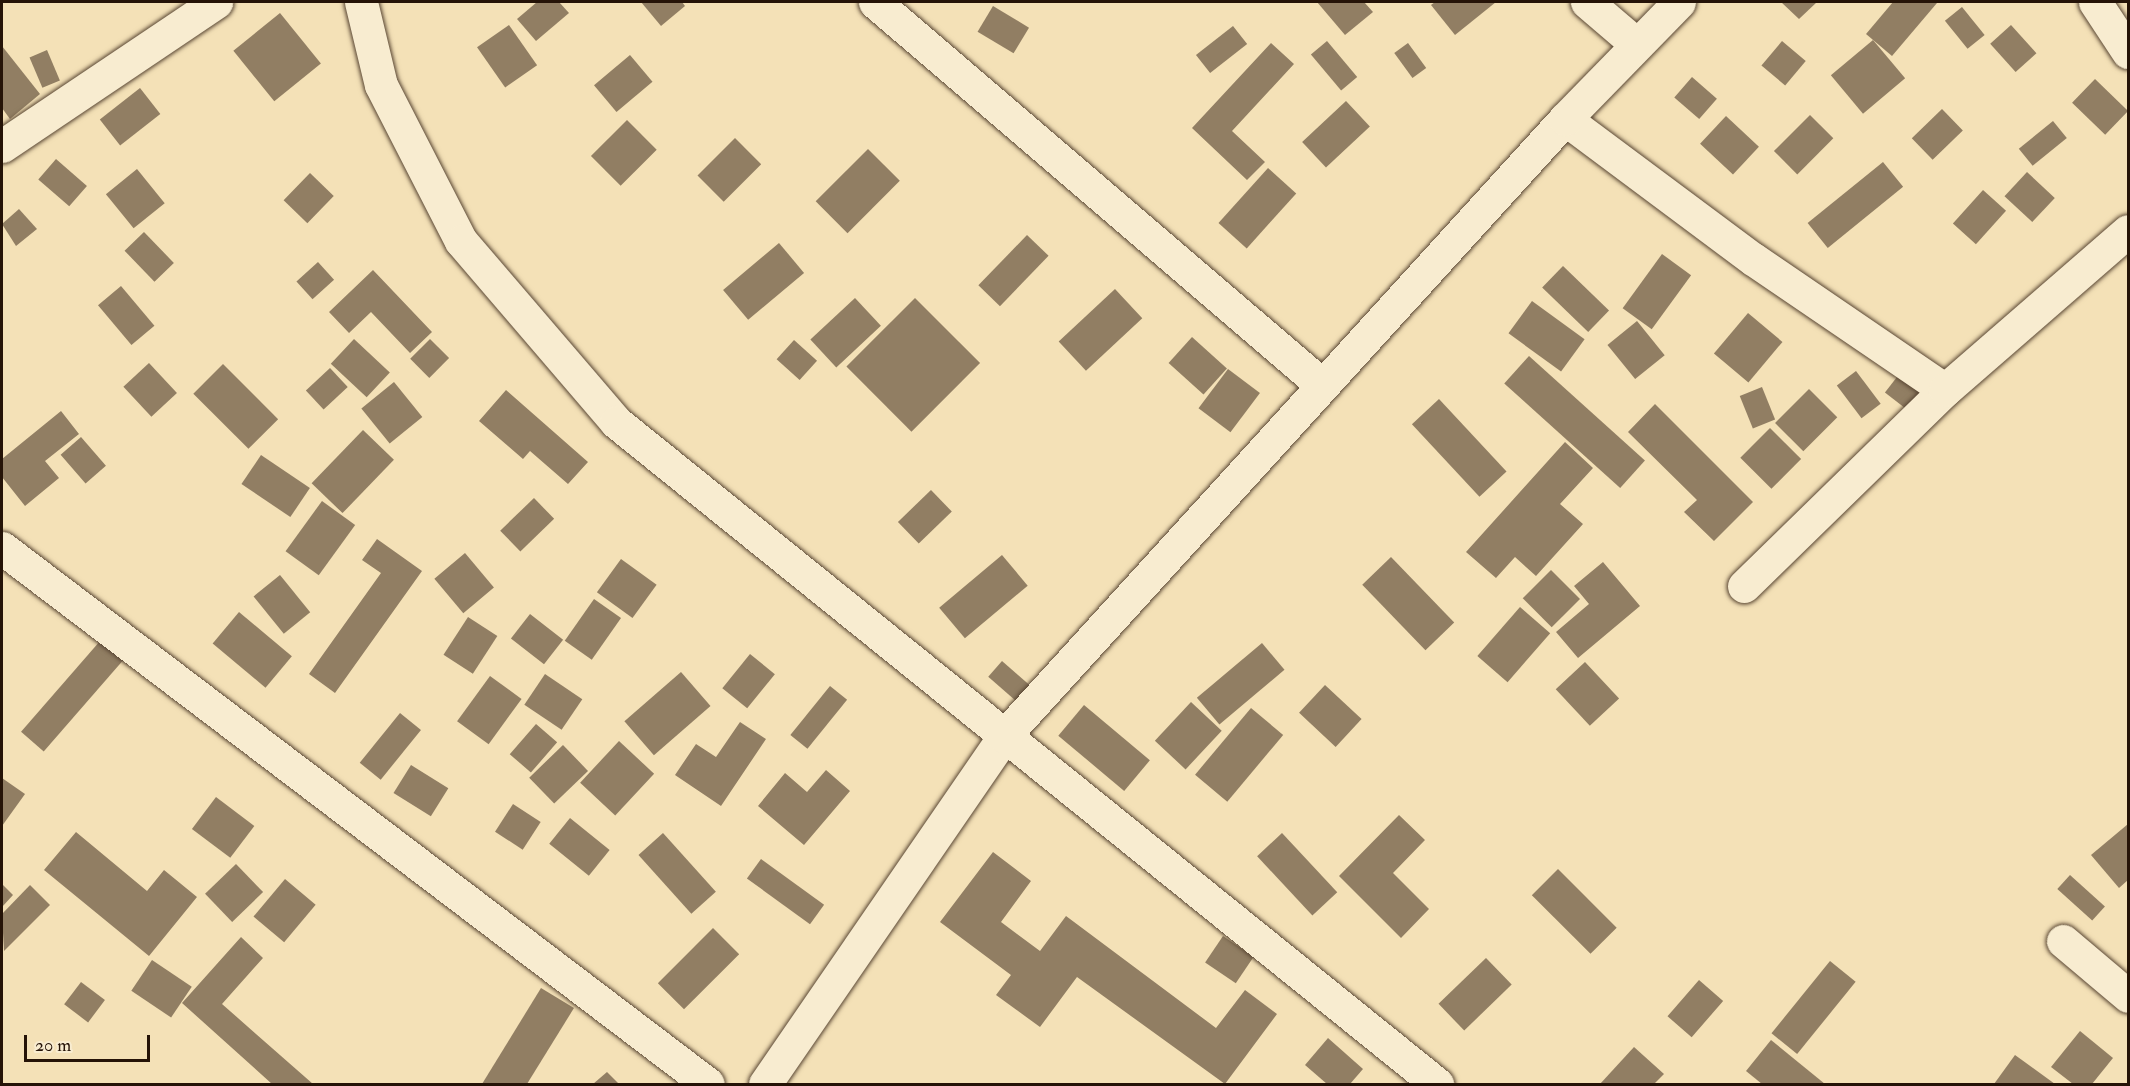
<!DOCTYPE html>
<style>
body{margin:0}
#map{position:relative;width:2130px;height:1086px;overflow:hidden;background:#f4e1b7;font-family:"IM FELL Double Pica",serif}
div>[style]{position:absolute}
.building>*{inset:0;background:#917e63;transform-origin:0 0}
.roads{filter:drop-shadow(0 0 2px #594633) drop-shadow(0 0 2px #594633)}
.minor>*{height:33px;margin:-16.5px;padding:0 16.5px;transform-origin:16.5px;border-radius:16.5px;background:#f8ecd0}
.tertiary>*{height:33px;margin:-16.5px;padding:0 16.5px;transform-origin:16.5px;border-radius:16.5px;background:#f8ecd0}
span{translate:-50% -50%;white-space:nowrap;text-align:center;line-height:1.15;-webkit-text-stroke:4.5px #f8ecd0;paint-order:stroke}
.frame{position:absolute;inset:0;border:3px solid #251307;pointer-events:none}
.scale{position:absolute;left:24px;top:1035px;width:126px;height:27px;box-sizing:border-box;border:3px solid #251307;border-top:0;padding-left:8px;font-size:18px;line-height:21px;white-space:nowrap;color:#251307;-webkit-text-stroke:4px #f8ecd0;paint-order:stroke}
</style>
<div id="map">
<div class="building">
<i style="clip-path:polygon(537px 2px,559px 2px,569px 13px,536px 41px,517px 19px)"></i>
<i style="clip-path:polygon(641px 2px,682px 2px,685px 6px,661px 26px)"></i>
<i style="clip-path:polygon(1317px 2px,1364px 2px,1373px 12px,1345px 35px)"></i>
<i style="clip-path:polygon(1435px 2px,1496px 2px,1455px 35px,1431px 5px)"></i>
<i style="clip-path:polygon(1781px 2px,1817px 2px,1799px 19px)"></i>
<i style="clip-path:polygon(1893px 2px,1937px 3px,1892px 56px,1866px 34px)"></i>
<i style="left:993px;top:6px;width:42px;height:30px;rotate:31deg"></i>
<i style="left:1962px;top:7px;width:36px;height:22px;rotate:51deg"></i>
<i style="left:280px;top:13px;width:65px;height:60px;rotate:51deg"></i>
<i style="left:509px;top:25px;width:49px;height:39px;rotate:55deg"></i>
<i style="left:2011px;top:25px;width:38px;height:28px;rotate:48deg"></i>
<i style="left:1233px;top:26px;width:23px;height:47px;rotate:52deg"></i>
<i style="left:1873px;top:40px;width:50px;height:55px;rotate:50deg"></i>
<i style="left:1327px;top:41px;width:47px;height:21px;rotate:50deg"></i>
<i style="left:1782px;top:41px;width:31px;height:32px;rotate:40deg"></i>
<i style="clip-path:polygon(1271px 43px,1294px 64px,1232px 131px,1265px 162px,1247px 180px,1192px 128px)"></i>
<i style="left:1408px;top:43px;width:31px;height:17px;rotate:54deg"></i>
<i style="clip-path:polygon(2px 46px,40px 94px,10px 119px,2px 108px)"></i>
<i style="left:47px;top:50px;width:33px;height:19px;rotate:67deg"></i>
<i style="left:630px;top:55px;width:35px;height:47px;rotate:50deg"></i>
<i style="left:1692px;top:77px;width:33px;height:27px;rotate:41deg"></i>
<i style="left:2095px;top:79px;width:46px;height:33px;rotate:44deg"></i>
<i style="left:140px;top:88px;width:33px;height:51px;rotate:52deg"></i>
<i style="left:1346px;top:101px;width:35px;height:60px;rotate:47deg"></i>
<i style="left:1942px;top:109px;width:30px;height:42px;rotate:46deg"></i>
<i style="left:1810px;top:115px;width:33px;height:51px;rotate:45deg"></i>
<i style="left:1726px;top:116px;width:45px;height:38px;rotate:43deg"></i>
<i style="left:627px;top:120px;width:42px;height:51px;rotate:45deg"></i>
<i style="left:2053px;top:121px;width:22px;height:44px;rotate:51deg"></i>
<i style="left:735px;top:138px;width:37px;height:53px;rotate:45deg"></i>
<i style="left:868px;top:149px;width:45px;height:74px;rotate:45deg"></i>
<i style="left:56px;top:159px;width:41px;height:27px;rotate:41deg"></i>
<i style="left:1883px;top:162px;width:32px;height:97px;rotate:51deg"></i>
<i style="left:1268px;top:168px;width:38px;height:74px;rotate:42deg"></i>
<i style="left:137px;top:169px;width:44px;height:40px;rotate:51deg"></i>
<i style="left:2027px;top:172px;width:38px;height:33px;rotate:43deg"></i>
<i style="left:310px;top:173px;width:33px;height:38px;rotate:44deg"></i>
<i style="left:1983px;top:190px;width:31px;height:45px;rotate:42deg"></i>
<i style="clip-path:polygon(19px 209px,37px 229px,16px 246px,2px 224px)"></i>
<i style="left:144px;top:232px;width:43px;height:27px;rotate:46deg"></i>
<i style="left:1027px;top:235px;width:30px;height:70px;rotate:44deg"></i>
<i style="left:779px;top:243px;width:39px;height:73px;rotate:50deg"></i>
<i style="left:1662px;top:254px;width:36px;height:67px;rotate:36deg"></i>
<i style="left:318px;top:262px;width:24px;height:29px;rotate:48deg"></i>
<i style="left:1563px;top:266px;width:64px;height:30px;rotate:44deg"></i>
<i style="clip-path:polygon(373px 270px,432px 332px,410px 353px,371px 312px,349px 333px,329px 312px)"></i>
<i style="left:121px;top:286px;width:52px;height:30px;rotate:50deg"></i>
<i style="left:1115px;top:289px;width:40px;height:77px;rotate:47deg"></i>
<i style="left:855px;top:298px;width:38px;height:61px;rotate:47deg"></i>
<i style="left:915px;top:298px;width:92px;height:97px;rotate:45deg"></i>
<i style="left:1532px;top:301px;width:65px;height:40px;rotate:36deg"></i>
<i style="left:1748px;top:313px;width:45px;height:53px;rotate:40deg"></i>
<i style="left:1637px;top:321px;width:44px;height:38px;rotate:51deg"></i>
<i style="left:1192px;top:337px;width:47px;height:35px;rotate:42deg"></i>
<i style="left:354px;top:339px;width:49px;height:34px;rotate:43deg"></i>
<i style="left:430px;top:339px;width:27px;height:28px;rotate:45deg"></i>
<i style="left:794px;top:340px;width:31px;height:26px;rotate:42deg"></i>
<i style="left:1529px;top:356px;width:156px;height:37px;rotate:42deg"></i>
<i style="left:149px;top:363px;width:41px;height:35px;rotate:47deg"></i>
<i style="left:223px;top:364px;width:78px;height:42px;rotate:45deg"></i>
<i style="left:330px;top:368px;width:26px;height:33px;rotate:47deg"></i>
<i style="left:1904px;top:368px;width:34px;height:31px;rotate:38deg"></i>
<i style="left:1228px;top:369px;width:40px;height:49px;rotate:37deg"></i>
<i style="left:1856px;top:371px;width:41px;height:24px;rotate:53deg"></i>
<i style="left:394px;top:382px;width:45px;height:42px;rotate:51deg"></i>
<i style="left:1762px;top:387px;width:35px;height:24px;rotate:68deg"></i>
<i style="left:1809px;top:389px;width:40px;height:48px;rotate:45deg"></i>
<i style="clip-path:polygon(506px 390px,588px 462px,568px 484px,530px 451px,523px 459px,479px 421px)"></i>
<i style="left:1439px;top:399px;width:99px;height:37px;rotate:47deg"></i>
<i style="clip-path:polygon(1655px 404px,1753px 502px,1714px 541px,1684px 512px,1697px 500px,1628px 432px)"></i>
<i style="clip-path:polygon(61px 411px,79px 434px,45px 461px,59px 478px,25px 506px,2px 477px,2px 459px)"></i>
<i style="left:1770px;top:428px;width:44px;height:42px;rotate:45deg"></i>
<i style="left:363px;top:430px;width:43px;height:74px;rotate:44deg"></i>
<i style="left:81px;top:437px;width:38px;height:27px;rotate:49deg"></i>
<i style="clip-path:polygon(1565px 442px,1593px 468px,1560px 504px,1583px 524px,1536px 576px,1515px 557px,1496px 578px,1466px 552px)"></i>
<i style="left:261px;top:455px;width:59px;height:35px;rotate:34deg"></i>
<i style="left:931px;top:490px;width:30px;height:46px;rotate:46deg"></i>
<i style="left:534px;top:498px;width:29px;height:47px;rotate:46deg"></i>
<i style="left:322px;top:501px;width:41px;height:62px;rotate:36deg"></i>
<i style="clip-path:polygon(377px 539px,422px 571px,335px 693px,309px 674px,381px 573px,362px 560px)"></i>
<i style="left:465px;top:553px;width:45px;height:40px;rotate:50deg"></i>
<i style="left:1002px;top:555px;width:40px;height:82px;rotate:50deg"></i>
<i style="left:1391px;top:557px;width:91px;height:40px;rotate:46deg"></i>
<i style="left:621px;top:559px;width:44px;height:41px;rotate:36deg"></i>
<i style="clip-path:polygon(1603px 562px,1640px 606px,1578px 658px,1556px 632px,1589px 604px,1574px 586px)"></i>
<i style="left:1551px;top:570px;width:41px;height:40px;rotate:45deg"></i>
<i style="left:280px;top:575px;width:48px;height:34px;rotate:51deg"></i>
<i style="left:594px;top:599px;width:33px;height:51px;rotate:35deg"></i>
<i style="left:1520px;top:607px;width:40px;height:65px;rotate:41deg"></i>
<i style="left:239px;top:612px;width:69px;height:41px;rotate:40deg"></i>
<i style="left:530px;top:614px;width:42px;height:31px;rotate:38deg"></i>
<i style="left:468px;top:617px;width:35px;height:45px;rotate:33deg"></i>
<i style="left:107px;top:633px;width:30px;height:131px;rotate:41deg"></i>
<i style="left:1262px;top:643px;width:35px;height:85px;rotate:50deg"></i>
<i style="left:750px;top:654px;width:32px;height:44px;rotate:39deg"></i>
<i style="left:1002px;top:661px;width:38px;height:21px;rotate:41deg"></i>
<i style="left:1585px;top:662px;width:50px;height:40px;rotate:47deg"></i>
<i style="left:681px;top:672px;width:45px;height:75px;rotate:49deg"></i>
<i style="left:545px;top:674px;width:45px;height:37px;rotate:34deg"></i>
<i style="left:490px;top:676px;width:39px;height:56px;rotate:36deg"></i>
<i style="left:1325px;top:685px;width:50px;height:38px;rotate:43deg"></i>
<i style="left:830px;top:686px;width:22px;height:63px;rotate:39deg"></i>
<i style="left:1191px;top:702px;width:42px;height:53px;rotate:43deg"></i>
<i style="left:1084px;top:705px;width:86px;height:40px;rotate:40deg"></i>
<i style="left:1251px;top:708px;width:42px;height:87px;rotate:40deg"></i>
<i style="left:400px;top:713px;width:27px;height:64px;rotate:39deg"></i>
<i style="clip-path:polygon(740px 722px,766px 739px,721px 806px,675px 775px,696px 744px,716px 757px)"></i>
<i style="left:536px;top:724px;width:28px;height:40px;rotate:41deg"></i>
<i style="left:619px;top:741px;width:48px;height:57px;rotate:43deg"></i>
<i style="left:563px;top:745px;width:36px;height:47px;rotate:46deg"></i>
<i style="left:411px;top:765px;width:44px;height:33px;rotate:32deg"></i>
<i style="clip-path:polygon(826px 770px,850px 791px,804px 845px,758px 806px,785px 773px,807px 792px)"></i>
<i style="clip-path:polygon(2px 778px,25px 794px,2px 826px)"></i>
<i style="left:216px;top:797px;width:48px;height:40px;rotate:37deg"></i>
<i style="left:513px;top:804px;width:33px;height:33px;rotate:33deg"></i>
<i style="clip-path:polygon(1399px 815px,1425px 840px,1393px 873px,1429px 909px,1401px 938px,1339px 876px)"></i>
<i style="left:570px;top:818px;width:51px;height:33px;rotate:39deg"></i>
<i style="clip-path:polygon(2128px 824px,2128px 880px,2119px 888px,2091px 855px)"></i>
<i style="clip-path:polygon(76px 832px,147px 891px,164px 870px,197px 897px,149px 956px,44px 870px)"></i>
<i style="left:663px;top:833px;width:79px;height:33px;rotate:48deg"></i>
<i style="left:1282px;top:833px;width:81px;height:34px;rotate:47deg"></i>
<i style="clip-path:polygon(993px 852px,1031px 881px,1001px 922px,1040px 951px,1066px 916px,1216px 1028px,1245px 990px,1277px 1014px,1225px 1084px,1077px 977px,1040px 1027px,996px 995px,1011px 975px,940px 922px)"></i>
<i style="left:761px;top:859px;width:78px;height:24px;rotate:36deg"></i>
<i style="left:236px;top:864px;width:39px;height:43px;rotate:46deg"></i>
<i style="left:1558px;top:869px;width:83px;height:37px;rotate:45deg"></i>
<i style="left:2070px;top:875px;width:47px;height:19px;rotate:42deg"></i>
<i style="left:285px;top:879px;width:40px;height:49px;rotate:40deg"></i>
<i style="clip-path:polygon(2px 884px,13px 895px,2px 907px)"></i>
<i style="clip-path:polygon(30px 885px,50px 905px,4px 951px,2px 914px)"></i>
<i style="left:713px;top:928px;width:37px;height:78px;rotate:45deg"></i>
<i style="left:1223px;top:936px;width:37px;height:32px;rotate:34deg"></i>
<i style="clip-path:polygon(241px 937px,263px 958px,222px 1004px,313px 1084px,272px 1084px,182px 1003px)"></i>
<i style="left:1486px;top:958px;width:37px;height:66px;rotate:46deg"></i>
<i style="left:152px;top:960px;width:48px;height:37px;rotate:34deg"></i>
<i style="left:1830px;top:961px;width:33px;height:93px;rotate:39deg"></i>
<i style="left:1699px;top:980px;width:32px;height:48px;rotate:41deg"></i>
<i style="left:81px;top:982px;width:30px;height:28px;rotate:37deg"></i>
<i style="clip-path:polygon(541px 988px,574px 1008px,527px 1084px,482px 1084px)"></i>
<i style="clip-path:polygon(2080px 1031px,2113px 1058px,2092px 1084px,2073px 1084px,2051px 1067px)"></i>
<i style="clip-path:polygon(1328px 1038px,1363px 1069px,1350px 1084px,1327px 1084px,1305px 1065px)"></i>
<i style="clip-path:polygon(1771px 1040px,1825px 1084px,1762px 1084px,1746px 1071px)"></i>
<i style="clip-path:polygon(1634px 1047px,1664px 1074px,1654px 1084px,1600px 1084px)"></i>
<i style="clip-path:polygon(2015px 1055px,2055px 1084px,1994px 1084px)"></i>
<i style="clip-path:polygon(607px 1072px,619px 1084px,593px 1084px)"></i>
</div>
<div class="roads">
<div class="minor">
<i style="left:875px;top:2px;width:589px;rotate:40.59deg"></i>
<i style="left:1587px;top:2px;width:63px;rotate:40.5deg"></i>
<i style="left:2095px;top:2px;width:60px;rotate:56.6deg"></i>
<i style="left:1565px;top:119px;width:234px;rotate:36.7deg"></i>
<i style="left:1753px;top:259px;width:232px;rotate:34.3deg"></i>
<i style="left:2px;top:146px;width:258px;rotate:-33.9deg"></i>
<i style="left:2px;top:548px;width:886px;rotate:37.21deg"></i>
<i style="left:1744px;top:586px;width:281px;rotate:-44.3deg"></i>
<i style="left:1945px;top:390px;width:242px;rotate:-41deg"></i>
<i style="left:2063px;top:941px;width:85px;rotate:40.2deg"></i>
<i style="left:765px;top:1084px;width:422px;rotate:-55.5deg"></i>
<i style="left:1004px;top:736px;width:834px;rotate:-47.72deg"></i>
<i style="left:1565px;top:119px;width:163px;rotate:-45.7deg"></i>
</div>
<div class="tertiary">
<i style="left:361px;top:2px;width:85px;rotate:76.5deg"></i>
<i style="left:381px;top:85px;width:175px;rotate:62.9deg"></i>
<i style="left:461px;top:241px;width:238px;rotate:49.4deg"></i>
<i style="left:616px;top:422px;width:1055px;rotate:38.88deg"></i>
</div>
</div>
<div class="frame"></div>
<div class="scale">20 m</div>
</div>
